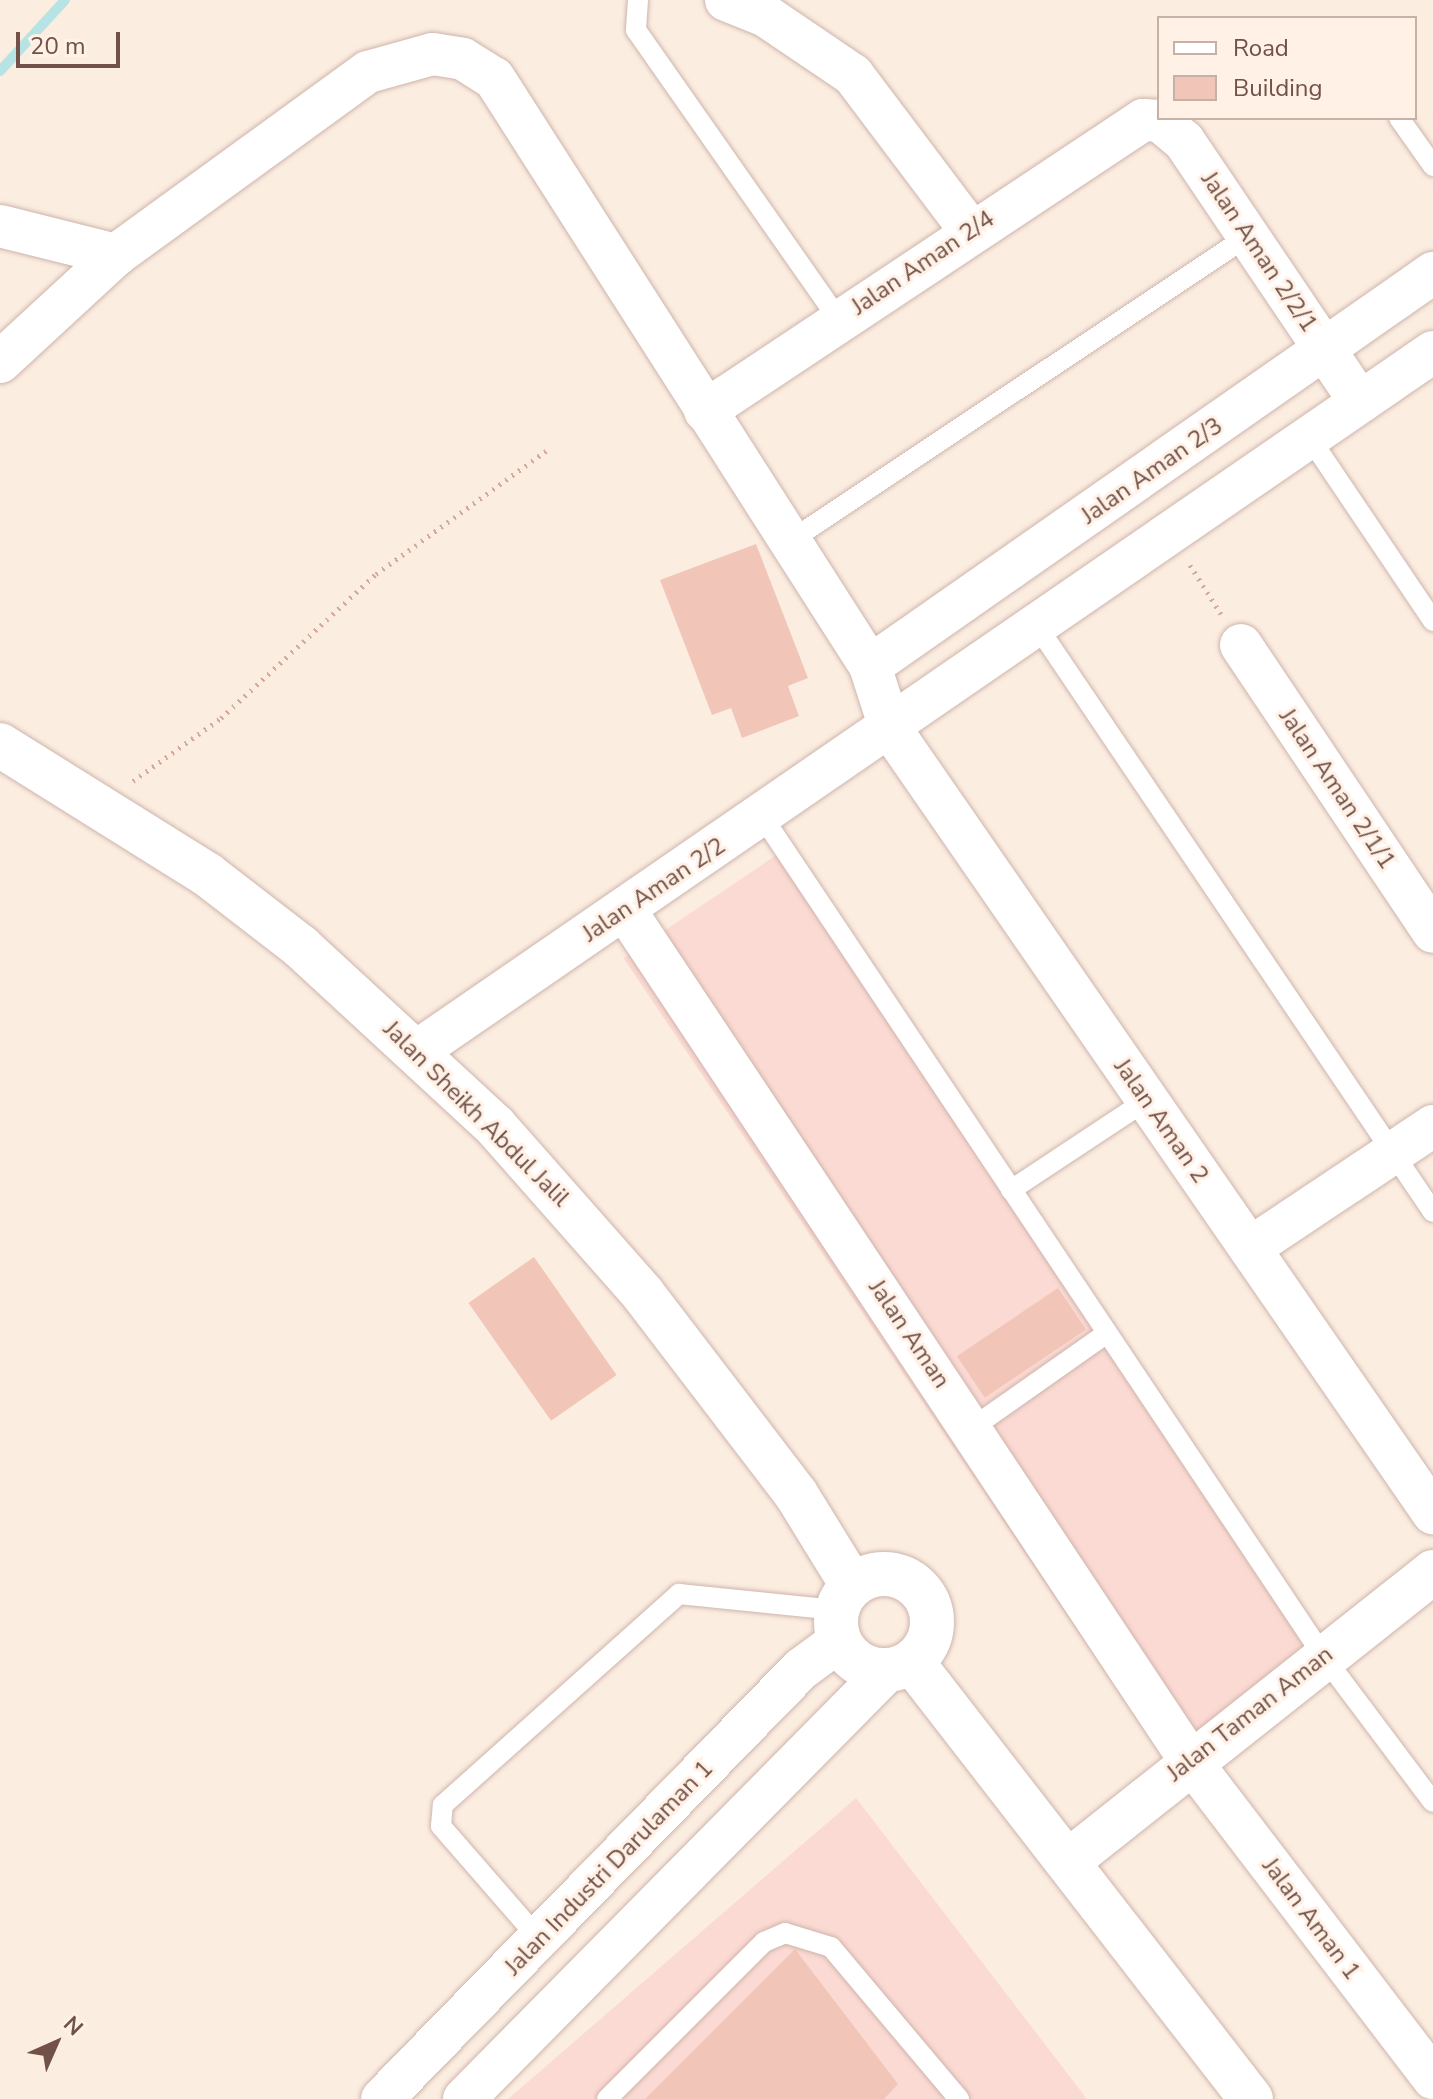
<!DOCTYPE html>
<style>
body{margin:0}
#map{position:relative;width:1433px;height:2099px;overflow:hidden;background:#fcede1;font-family:"Nunito Sans",sans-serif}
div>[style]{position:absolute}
.commercial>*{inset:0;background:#fcdad4;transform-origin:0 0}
.stream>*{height:10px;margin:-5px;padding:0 5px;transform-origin:5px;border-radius:5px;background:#b6e4e4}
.building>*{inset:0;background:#f1c6b9;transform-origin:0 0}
.path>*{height:5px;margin-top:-2.5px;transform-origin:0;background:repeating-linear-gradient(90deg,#d5aa9c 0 2px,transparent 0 8px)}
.roads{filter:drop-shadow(0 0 2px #ceb5ab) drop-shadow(0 0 2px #ceb5ab)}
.service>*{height:20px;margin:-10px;padding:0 10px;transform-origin:10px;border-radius:10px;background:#fff}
.minor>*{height:42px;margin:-21px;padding:0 21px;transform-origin:21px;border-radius:21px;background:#fff}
.tertiary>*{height:44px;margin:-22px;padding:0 22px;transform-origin:22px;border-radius:22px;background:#fff}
.tertiary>.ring{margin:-22px;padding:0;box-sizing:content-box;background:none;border:44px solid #fff;border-radius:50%}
span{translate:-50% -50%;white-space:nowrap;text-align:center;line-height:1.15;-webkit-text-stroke:6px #fff1e6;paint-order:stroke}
.street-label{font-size:24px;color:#725148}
.legend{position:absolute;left:1157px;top:16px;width:260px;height:104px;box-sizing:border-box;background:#fff1e6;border:2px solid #c7b1a7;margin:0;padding:10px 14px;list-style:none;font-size:24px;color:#725148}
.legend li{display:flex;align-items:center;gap:16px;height:40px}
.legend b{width:40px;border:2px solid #c7b1a7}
.north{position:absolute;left:16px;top:2003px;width:80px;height:80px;-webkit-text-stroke:6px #fff1e6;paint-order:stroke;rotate:45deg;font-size:22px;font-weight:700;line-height:32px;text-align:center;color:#725148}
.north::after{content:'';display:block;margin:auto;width:28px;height:36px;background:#725148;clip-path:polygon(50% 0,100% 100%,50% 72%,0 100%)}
.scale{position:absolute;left:16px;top:32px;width:104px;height:36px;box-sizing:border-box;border:4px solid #725148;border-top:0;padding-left:10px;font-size:24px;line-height:28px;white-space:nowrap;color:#725148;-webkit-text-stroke:6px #fff1e6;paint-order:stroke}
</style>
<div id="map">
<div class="commercial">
<i style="left:781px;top:852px;width:968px;height:190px;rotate:56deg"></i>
<i style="clip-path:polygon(856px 1798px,1087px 2099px,508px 2099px)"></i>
</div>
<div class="stream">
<i style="left:0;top:71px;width:96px;rotate:-47.5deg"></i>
</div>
<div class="building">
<i style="clip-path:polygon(756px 544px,808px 678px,788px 686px,799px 716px,742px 738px,731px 708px,712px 715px,660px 580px)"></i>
<i style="left:534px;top:1257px;width:144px;height:80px;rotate:55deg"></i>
<i style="left:1058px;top:1288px;width:50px;height:122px;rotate:56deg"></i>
<i style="clip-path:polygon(795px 1949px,898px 2084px,884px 2099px,645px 2099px)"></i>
</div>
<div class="path">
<i style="left:1190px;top:565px;width:58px;rotate:57.7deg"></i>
<i style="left:133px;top:781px;width:108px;rotate:-35.6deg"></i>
<i style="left:221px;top:718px;width:212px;rotate:-42.9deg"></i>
<i style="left:376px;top:574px;width:211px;rotate:-35.9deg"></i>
</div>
<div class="roads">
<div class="service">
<i style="left:638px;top:0;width:30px;rotate:94deg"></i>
<i style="left:636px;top:30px;width:354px;rotate:55deg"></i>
<i style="left:1399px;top:118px;width:59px;rotate:54.7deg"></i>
<i style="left:1309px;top:437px;width:222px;rotate:56deg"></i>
<i style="left:790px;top:541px;width:550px;rotate:-33.66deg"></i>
<i style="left:1037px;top:626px;width:707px;rotate:55.95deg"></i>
<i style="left:762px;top:816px;width:1011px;rotate:56.25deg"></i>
<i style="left:1324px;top:1657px;width:181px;rotate:53.1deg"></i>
<i style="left:1011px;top:1190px;width:163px;rotate:-33.5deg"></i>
<i style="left:972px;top:1428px;width:165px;rotate:-35.1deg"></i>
<i style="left:540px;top:1940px;width:151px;rotate:-131deg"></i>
<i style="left:441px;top:1826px;width:21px;rotate:-85deg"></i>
<i style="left:443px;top:1805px;width:317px;rotate:-41.8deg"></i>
<i style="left:679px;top:1594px;width:158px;rotate:5.8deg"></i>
<i style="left:607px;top:2099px;width:222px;rotate:-45deg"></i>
<i style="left:764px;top:1942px;width:23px;rotate:-23deg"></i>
<i style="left:785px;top:1933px;width:48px;rotate:16.9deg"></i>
<i style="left:831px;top:1947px;width:199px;rotate:49.9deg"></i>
</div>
<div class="minor">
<i style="left:726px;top:0;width:43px;rotate:21.8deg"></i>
<i style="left:766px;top:16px;width:105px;rotate:34.1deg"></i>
<i style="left:853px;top:75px;width:194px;rotate:53deg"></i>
<i style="left:0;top:226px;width:120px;rotate:14deg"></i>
<i style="left:0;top:362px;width:158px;rotate:-42.7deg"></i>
<i style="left:116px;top:255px;width:311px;rotate:-36deg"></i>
<i style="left:368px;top:72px;width:67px;rotate:-15.5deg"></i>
<i style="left:433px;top:54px;width:30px;rotate:9deg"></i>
<i style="left:463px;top:59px;width:36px;rotate:32deg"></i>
<i style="left:494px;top:78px;width:698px;rotate:57.4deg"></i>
<i style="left:870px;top:666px;width:65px;rotate:72.1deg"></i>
<i style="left:890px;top:728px;width:955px;rotate:55.33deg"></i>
<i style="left:705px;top:411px;width:526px;rotate:-33.6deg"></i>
<i style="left:1143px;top:120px;width:17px;rotate:3deg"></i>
<i style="left:1160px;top:121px;width:31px;rotate:40deg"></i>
<i style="left:1184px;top:141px;width:315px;rotate:56deg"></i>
<i style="left:1241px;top:645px;width:345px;rotate:56.2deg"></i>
<i style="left:870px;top:666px;width:687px;rotate:-34.92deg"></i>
<i style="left:625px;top:910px;width:1019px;rotate:56.4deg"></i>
<i style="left:1189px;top:1759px;width:402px;rotate:52.6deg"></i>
<i style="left:417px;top:1051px;width:1233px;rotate:-34.53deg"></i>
<i style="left:1250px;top:1248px;width:220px;rotate:-33.7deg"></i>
<i style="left:382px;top:2099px;width:600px;rotate:-45.74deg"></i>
<i style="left:801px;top:1669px;width:47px;rotate:-36.4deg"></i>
<i style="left:464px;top:2099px;width:602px;rotate:-45.34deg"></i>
</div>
<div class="tertiary">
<i style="left:0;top:745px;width:245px;rotate:32deg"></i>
<i style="left:208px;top:875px;width:118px;rotate:37.7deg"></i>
<i style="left:301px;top:947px;width:264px;rotate:42.7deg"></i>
<i style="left:495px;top:1126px;width:224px;rotate:48.6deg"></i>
<i style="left:643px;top:1294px;width:252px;rotate:52.6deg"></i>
<i style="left:796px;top:1494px;width:107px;rotate:58.4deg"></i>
<i class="ring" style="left:836px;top:1574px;width:52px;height:52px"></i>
<i style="left:912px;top:1662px;width:553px;rotate:52.2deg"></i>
<i style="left:1071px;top:1859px;width:462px;rotate:-38.4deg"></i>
</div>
</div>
<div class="street-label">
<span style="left:1259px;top:252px;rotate:56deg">Jalan Aman 2/2/1</span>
<span style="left:923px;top:263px;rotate:-34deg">Jalan Aman 2/4</span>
<span style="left:1152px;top:471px;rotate:-35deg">Jalan Aman 2/3</span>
<span style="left:1337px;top:789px;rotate:56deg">Jalan Aman 2/1/1</span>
<span style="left:654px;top:890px;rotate:-34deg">Jalan Aman 2/2</span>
<span style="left:476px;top:1114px;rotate:45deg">Jalan Sheikh Abdul Jalil</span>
<span style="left:1161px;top:1121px;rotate:55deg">Jalan Aman 2</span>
<span style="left:909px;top:1334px;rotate:56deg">Jalan Aman</span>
<span style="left:1250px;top:1714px;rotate:-38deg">Jalan Taman Aman</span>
<span style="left:609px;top:1868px;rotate:-46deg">Jalan Industri Darulaman 1</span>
<span style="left:1311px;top:1919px;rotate:53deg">Jalan Aman 1</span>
</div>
<ul class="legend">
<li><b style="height:10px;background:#fff"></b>Road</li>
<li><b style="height:22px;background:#f1c6b9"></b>Building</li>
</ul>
<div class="north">N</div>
<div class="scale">20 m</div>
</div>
